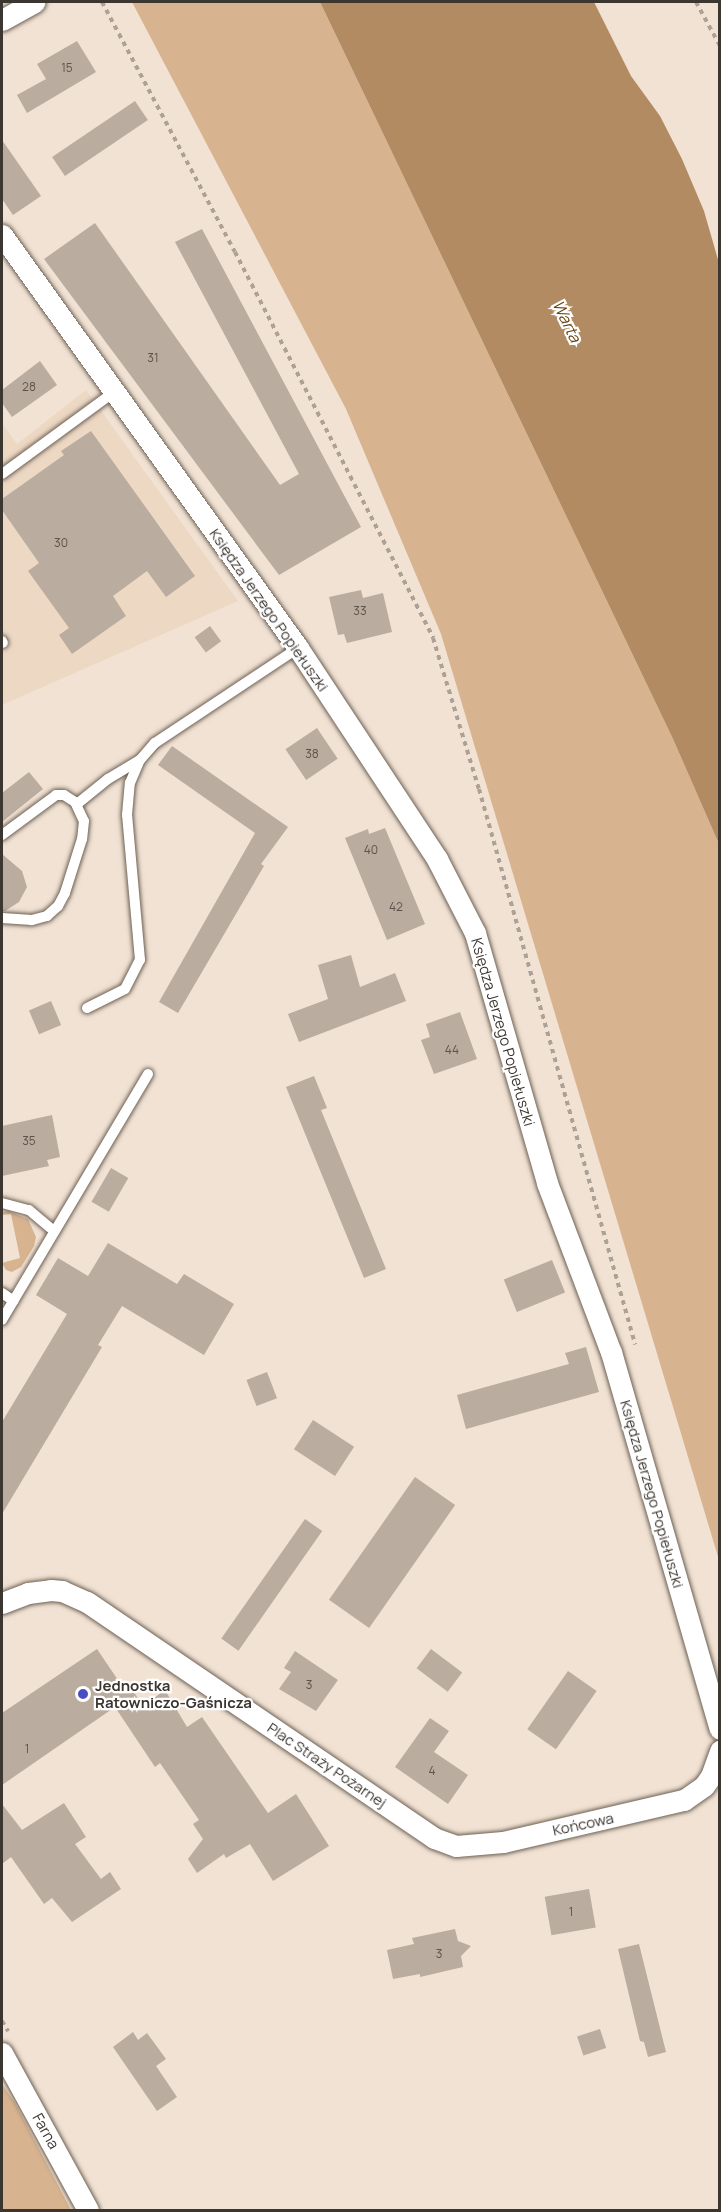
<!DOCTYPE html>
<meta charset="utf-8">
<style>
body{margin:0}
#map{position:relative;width:721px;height:2212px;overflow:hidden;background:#f1e2d4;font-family:Manrope,sans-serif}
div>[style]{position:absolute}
.built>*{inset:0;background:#edd8c4}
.green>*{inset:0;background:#d7b390}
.water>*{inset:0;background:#b28b63}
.building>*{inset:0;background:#baac9e;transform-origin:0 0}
.path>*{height:4px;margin-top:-2px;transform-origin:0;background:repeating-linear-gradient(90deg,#aca196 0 4.5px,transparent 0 9px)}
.roads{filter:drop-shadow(0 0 2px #6d6154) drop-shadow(0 0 2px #6d6154)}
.lane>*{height:10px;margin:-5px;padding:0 5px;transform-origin:5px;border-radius:5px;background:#fff}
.street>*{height:21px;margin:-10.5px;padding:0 10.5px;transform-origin:10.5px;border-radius:10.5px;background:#fff}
.dots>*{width:16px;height:16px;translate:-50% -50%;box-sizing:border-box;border:3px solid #fff;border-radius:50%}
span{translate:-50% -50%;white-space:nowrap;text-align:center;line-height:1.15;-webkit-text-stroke:4.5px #fff;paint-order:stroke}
.number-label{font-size:12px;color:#5c544c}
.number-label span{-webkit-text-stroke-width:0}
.street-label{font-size:15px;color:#3c3631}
.poi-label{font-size:15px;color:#3c3631;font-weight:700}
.left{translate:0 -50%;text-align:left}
.water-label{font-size:16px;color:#684110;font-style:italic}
.frame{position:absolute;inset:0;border:3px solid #3c3631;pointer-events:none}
</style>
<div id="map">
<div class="built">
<i style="clip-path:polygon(86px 390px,238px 601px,2px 705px,2px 423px,17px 444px)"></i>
</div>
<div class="green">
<i style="clip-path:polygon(132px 2px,320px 2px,673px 739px,719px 844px,719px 1560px,441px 634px,346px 409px)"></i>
<i style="clip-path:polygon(8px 1211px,28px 1219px,36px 1237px,34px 1246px,21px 1267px,12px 1272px,6px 1270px,2px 1263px,20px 1258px,11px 1214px,2px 1215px,2px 1212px)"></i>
<i style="clip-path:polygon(2px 2084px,15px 2103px,71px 2210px,2px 2210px)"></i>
</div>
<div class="water">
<i style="clip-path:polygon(320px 2px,594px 2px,631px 76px,660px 116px,682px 159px,704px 211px,719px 263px,719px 844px,673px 739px)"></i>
</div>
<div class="building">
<i style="clip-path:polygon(77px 41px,96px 72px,27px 113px,17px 95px,46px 79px,37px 64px)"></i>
<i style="left:135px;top:101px;width:23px;height:100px;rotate:56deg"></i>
<i style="clip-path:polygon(2px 140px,41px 196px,13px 215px,2px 199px)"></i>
<i style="clip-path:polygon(95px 223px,280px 485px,299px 474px,175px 242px,202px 229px,361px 527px,279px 575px,44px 259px)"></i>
<i style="clip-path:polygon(40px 361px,57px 385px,12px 417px,2px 403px,2px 390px)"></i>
<i style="clip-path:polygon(91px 431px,195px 576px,166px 597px,147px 571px,113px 596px,126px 616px,72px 654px,59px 635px,69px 628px,28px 571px,39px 563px,2px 510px,2px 499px,64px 455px,61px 451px)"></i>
<i style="clip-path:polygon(361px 590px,363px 598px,383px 593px,392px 632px,347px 643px,344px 634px,338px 635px,329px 597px)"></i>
<i style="left:210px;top:626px;width:19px;height:19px;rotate:54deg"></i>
<i style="left:317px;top:728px;width:37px;height:38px;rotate:56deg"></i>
<i style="clip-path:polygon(172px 746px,288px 827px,261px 864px,264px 866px,178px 1013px,159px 1002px,255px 833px,158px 765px)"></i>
<i style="clip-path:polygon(29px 772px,43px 789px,2px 822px,2px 793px)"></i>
<i style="clip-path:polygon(385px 828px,425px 924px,387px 940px,345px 838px,368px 829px,369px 834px)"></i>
<i style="clip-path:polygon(2px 854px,22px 871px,27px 887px,19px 902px,5px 911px,2px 911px)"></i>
<i style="clip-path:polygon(351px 955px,360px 987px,395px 973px,406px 1001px,299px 1042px,288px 1014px,328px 999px,318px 965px)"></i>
<i style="left:51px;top:1001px;width:26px;height:24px;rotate:67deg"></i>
<i style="clip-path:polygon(460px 1012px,477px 1059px,434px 1074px,421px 1040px,430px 1037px,426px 1024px)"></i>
<i style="clip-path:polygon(314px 1076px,327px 1108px,321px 1110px,386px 1269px,364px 1278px,286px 1087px)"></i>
<i style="clip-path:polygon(52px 1115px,60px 1157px,47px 1160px,49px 1166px,2px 1176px,2px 1126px)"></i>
<i style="left:111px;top:1168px;width:20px;height:39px;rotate:30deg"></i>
<i style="clip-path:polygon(108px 1243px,177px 1284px,184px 1274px,234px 1304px,204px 1355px,122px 1306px,98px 1345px,102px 1347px,2px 1514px,2px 1422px,67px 1314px,36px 1295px,58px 1258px,88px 1276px)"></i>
<i style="left:552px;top:1260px;width:35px;height:52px;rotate:68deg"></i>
<i style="clip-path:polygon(586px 1347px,599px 1392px,466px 1429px,457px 1395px,569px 1364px,565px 1353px)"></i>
<i style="left:267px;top:1372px;width:28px;height:22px;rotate:69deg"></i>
<i style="left:313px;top:1420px;width:49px;height:35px;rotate:33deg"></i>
<i style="left:415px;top:1477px;width:49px;height:150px;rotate:35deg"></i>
<i style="left:305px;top:1519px;width:21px;height:146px;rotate:35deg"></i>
<i style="clip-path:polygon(97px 1649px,122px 1686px,128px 1683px,143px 1706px,165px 1690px,187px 1727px,202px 1717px,268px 1813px,296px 1794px,329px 1846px,273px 1881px,250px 1844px,226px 1858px,224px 1854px,197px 1873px,188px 1859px,203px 1839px,193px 1824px,199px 1820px,160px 1763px,155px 1767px,115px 1707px,2px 1785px,2px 1713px)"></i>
<i style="left:431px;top:1649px;width:39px;height:24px;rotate:37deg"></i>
<i style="clip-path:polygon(295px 1651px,338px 1680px,316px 1711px,279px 1689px,291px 1672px,284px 1668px)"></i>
<i style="left:568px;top:1671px;width:35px;height:71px;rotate:35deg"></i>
<i style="clip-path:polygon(430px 1718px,449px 1731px,434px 1752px,468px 1775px,448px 1804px,395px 1767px)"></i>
<i style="clip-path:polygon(64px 1803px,86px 1837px,75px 1844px,101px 1879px,110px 1872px,121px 1889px,72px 1922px,52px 1898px,44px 1904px,11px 1857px,2px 1864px,2px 1804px,22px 1830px)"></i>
<i style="left:589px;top:1889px;width:39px;height:45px;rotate:80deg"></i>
<i style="clip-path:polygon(455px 1929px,458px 1941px,471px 1946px,461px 1956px,463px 1967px,420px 1977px,420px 1974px,393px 1979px,387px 1950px,414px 1944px,412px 1938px)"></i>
<i style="clip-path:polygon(639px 1944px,666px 2052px,648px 2057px,644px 2042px,640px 2041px,618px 1949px)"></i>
<i style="left:600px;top:2029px;width:20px;height:24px;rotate:72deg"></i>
<i style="clip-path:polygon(133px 2032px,138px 2040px,147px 2033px,166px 2059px,156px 2066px,177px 2097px,157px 2111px,113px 2047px)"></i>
</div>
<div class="path">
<i style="left:102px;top:2px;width:283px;rotate:62deg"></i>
<i style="left:235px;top:252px;width:434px;rotate:62.8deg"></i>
<i style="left:433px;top:638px;width:158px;rotate:73.1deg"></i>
<i style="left:479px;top:789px;width:577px;rotate:74.3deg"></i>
<i style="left:696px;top:2px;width:50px;rotate:61.4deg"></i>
<i style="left:2px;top:2021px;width:12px;rotate:59deg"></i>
</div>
<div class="roads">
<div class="lane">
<i style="left:2px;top:474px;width:139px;rotate:-36.2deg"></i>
<i style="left:2px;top:641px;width:2px;rotate:63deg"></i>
<i style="left:77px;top:804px;width:40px;rotate:-39deg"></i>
<i style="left:108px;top:779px;width:37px;rotate:-31deg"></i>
<i style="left:2px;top:835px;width:67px;rotate:-36.5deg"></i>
<i style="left:56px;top:795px;width:8px"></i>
<i style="left:64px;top:795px;width:13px;rotate:32deg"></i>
<i style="left:75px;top:802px;width:21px;rotate:65deg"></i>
<i style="left:84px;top:821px;width:18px;rotate:96deg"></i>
<i style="left:82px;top:839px;width:57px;rotate:107.5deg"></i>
<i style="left:65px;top:893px;width:15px;rotate:118deg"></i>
<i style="left:58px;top:906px;width:15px;rotate:138deg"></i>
<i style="left:47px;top:916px;width:16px;rotate:165deg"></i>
<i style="left:32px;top:920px;width:30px;rotate:-176deg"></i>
<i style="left:87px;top:1008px;width:42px;rotate:-26.6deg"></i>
<i style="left:125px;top:989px;width:33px;rotate:-63deg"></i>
<i style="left:140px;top:960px;width:146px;rotate:-95.1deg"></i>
<i style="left:127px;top:815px;width:32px;rotate:-85deg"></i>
<i style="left:130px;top:783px;width:25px;rotate:-67deg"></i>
<i style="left:140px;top:760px;width:23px;rotate:-49deg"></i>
<i style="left:155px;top:743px;width:172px;rotate:-33.6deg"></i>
<i style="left:2px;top:1203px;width:28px;rotate:15deg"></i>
<i style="left:29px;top:1210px;width:33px;rotate:40deg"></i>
<i style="left:2px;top:1293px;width:14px;rotate:34deg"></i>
<i style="left:2px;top:1320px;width:286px;rotate:-59.3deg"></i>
</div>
<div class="street">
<i style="left:2px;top:20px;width:37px;rotate:-29deg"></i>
<i style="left:2px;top:235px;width:508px;rotate:54.37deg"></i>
<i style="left:298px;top:648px;width:253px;rotate:56.6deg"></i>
<i style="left:437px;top:859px;width:83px;rotate:62.8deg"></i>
<i style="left:475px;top:933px;width:260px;rotate:73.9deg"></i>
<i style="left:547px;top:1183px;width:181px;rotate:69.3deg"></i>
<i style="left:611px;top:1352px;width:392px;rotate:73.9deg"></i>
<i style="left:2px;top:1603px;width:28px;rotate:-21deg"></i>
<i style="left:28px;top:1593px;width:23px;rotate:-7deg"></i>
<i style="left:51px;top:1590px;width:11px;rotate:5deg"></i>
<i style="left:62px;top:1591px;width:27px;rotate:24deg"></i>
<i style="left:87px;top:1602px;width:420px;rotate:34.2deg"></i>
<i style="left:434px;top:1838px;width:23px;rotate:20deg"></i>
<i style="left:456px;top:1846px;width:47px;rotate:-4.9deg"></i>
<i style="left:503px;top:1842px;width:186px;rotate:-13.1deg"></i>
<i style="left:684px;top:1800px;width:24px;rotate:-35deg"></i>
<i style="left:704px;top:1786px;width:12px;rotate:-55deg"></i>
<i style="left:711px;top:1776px;width:27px;rotate:-70deg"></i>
<i style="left:2px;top:2053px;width:179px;rotate:61.3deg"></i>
</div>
</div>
<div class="dots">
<i style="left:83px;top:1694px;background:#4a4cc2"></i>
</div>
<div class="number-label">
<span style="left:67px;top:68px">15</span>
<span style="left:153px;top:358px">31</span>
<span style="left:29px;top:387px">28</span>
<span style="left:61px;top:543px">30</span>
<span style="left:360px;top:611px">33</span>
<span style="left:312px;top:754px">38</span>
<span style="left:371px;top:850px">40</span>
<span style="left:396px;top:907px">42</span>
<span style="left:452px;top:1050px">44</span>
<span style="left:29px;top:1141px">35</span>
<span style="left:309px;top:1685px">3</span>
<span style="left:27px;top:1749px">1</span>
<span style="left:432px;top:1771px">4</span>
<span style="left:571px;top:1912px">1</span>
<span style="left:439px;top:1954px">3</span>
</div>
<div class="street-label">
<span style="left:269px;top:610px;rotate:55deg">Księdza Jerzego Popiełuszki</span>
<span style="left:503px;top:1032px;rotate:74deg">Księdza Jerzego Popiełuszki</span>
<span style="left:652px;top:1494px;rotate:74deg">Księdza Jerzego Popiełuszki</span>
<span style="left:327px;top:1765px;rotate:34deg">Plac Straży Pożarnej</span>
<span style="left:583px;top:1824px;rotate:-12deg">Końcowa</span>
<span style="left:46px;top:2131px;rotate:61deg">Farna</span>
</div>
<div class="poi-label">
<span class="left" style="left:95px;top:1694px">Jednostka<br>Ratowniczo-Gaśnicza</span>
</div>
<div class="water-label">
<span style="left:567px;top:321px;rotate:64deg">Warta</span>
</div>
<div class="frame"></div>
</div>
